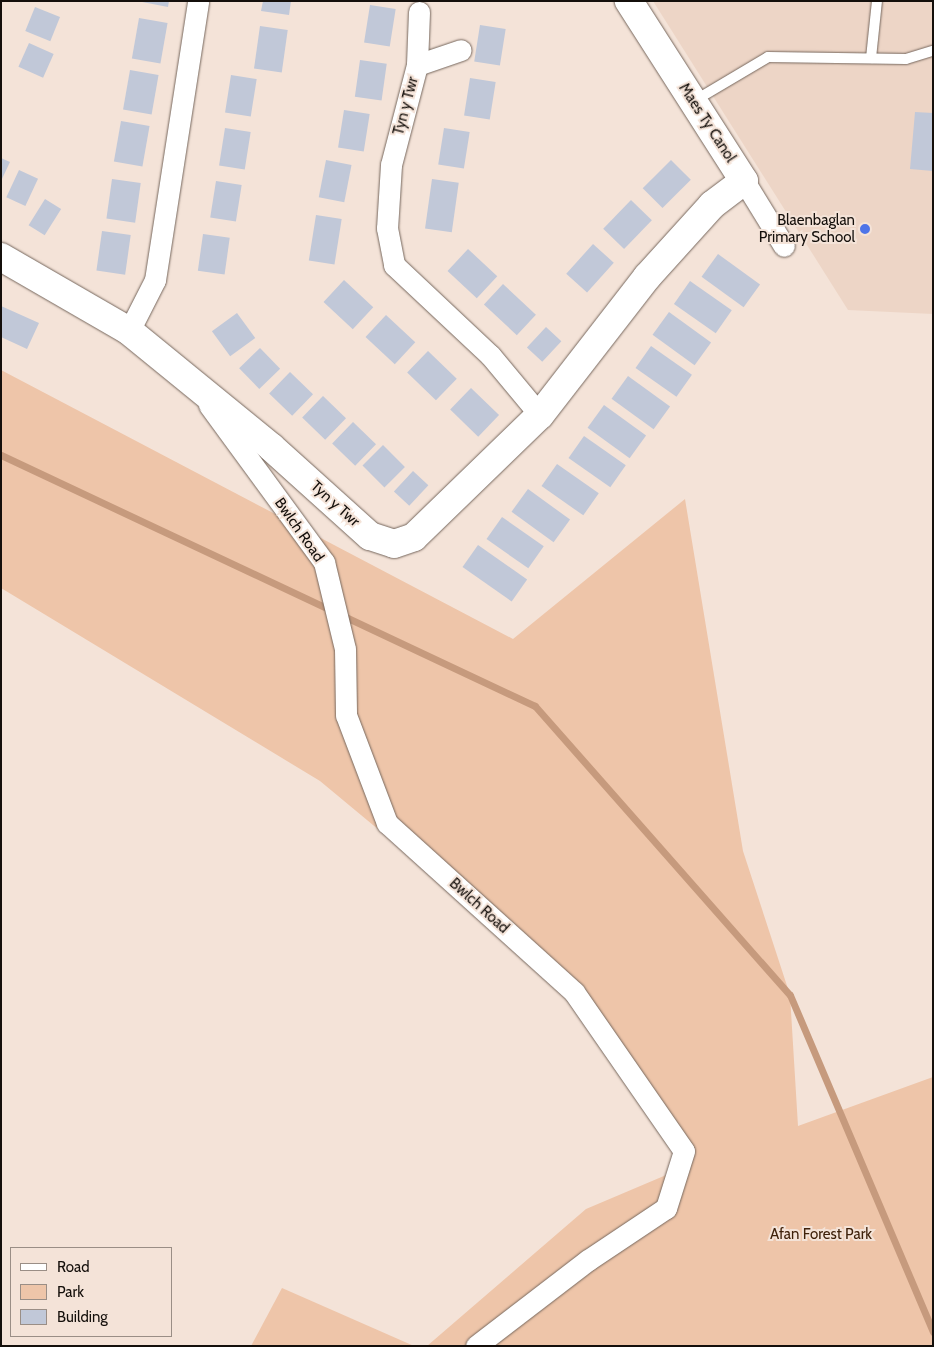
<!DOCTYPE html>
<style>
body{margin:0}
#map{position:relative;width:934px;height:1347px;overflow:hidden;background:#f4e3d8;font-family:Cabin,sans-serif}
div>[style]{position:absolute}
.built>*{inset:0;background:#edd5c6}
.green>*{inset:0;background:#eec5a9}
.stream>*{height:7px;margin:-3.5px;padding:0 3.5px;transform-origin:3.5px;border-radius:3.5px;background:#c69a7d}
.building>*{inset:0;background:#c1c8d8;transform-origin:0 0}
.roads{filter:drop-shadow(0 0 1px #76675d) drop-shadow(0 0 1px #76675d)}
.lane>*{height:10px;margin:-5px;padding:0 5px;transform-origin:5px;border-radius:5px;background:#fff}
.street>*{height:21px;margin:-10.5px;padding:0 10.5px;transform-origin:10.5px;border-radius:10.5px;background:#fff}
.secondary>*{height:28px;margin:-14px;padding:0 14px;transform-origin:14px;border-radius:14px;background:#fff}
.dots>*{width:14px;height:14px;translate:-50% -50%;box-sizing:border-box;border:2px solid #f4e3d8;border-radius:50%}
span{translate:-50% -50%;white-space:nowrap;text-align:center;line-height:1.15;-webkit-text-stroke:4px #f4e3d8;paint-order:stroke}
.street-label{font-size:15px;color:#140f0b}
.poi-label{font-size:15px;color:#140f0b}
.right{translate:-100% -50%;text-align:right}
.park-label{font-size:15px;color:#3f210a}
.frame{position:absolute;inset:0;border:2px solid #140f0b;pointer-events:none}
.legend{position:absolute;left:10px;top:1247px;width:162px;height:90px;box-sizing:border-box;background:#f4e3d8;border:1px solid #9a8e86;margin:0;padding:6px 9px;list-style:none;font-size:15px;color:#140f0b}
.legend li{display:flex;align-items:center;gap:10px;height:25px}
.legend b{width:25px;border:1px solid #9a8e86}
</style>
<div id="map">
<div class="built">
<i style="clip-path:polygon(653px 1px,933px 1px,933px 314px,848px 310px)"></i>
</div>
<div class="green">
<i style="clip-path:polygon(1px 370px,513px 639px,685px 499px,743px 851px,790px 995px,798px 1126px,933px 1077px,933px 1346px,427px 1346px,586px 1209px,678px 1170px,684px 1151px,574px 992px,320px 781px,1px 588px)"></i>
<i style="clip-path:polygon(282px 1288px,414px 1346px,251px 1346px)"></i>
</div>
<div class="stream">
<i style="left:1px;top:455px;width:590px;rotate:25.18deg"></i>
<i style="left:535px;top:706px;width:385px;rotate:48.6deg"></i>
<i style="left:790px;top:995px;width:366px;rotate:67deg"></i>
</div>
<div class="building">
<i style="clip-path:polygon(137px 1px,169px 1px,168px 7px)"></i>
<i style="clip-path:polygon(263px 1px,291px 1px,289px 15px,261px 11px)"></i>
<i style="left:370px;top:5px;width:26px;height:38px;rotate:9deg"></i>
<i style="left:35px;top:7px;width:27px;height:26px;rotate:22deg"></i>
<i style="left:139px;top:18px;width:29px;height:41px;rotate:10deg"></i>
<i style="left:480px;top:25px;width:26px;height:37px;rotate:9deg"></i>
<i style="left:260px;top:26px;width:28px;height:43px;rotate:8deg"></i>
<i style="left:29px;top:43px;width:27px;height:26px;rotate:24deg"></i>
<i style="left:360px;top:60px;width:27px;height:37px;rotate:8deg"></i>
<i style="left:130px;top:70px;width:29px;height:40px;rotate:10deg"></i>
<i style="left:231px;top:75px;width:26px;height:38px;rotate:9deg"></i>
<i style="left:470px;top:78px;width:26px;height:38px;rotate:9deg"></i>
<i style="left:344px;top:110px;width:26px;height:38px;rotate:9deg"></i>
<i style="clip-path:polygon(915px 112px,933px 113px,933px 171px,910px 169px)"></i>
<i style="left:121px;top:121px;width:29px;height:41px;rotate:10deg"></i>
<i style="left:225px;top:128px;width:26px;height:38px;rotate:9deg"></i>
<i style="left:444px;top:128px;width:26px;height:37px;rotate:9deg"></i>
<i style="clip-path:polygon(1px 158px,10px 162px,1px 181px)"></i>
<i style="left:326px;top:160px;width:26px;height:38px;rotate:11deg"></i>
<i style="left:671px;top:160px;width:28px;height:40px;rotate:45deg"></i>
<i style="left:19px;top:170px;width:21px;height:30px;rotate:25deg"></i>
<i style="left:112px;top:179px;width:29px;height:40px;rotate:8deg"></i>
<i style="left:432px;top:179px;width:27px;height:50px;rotate:8deg"></i>
<i style="left:216px;top:181px;width:26px;height:37px;rotate:9deg"></i>
<i style="left:45px;top:199px;width:19px;height:31px;rotate:32deg"></i>
<i style="left:631px;top:200px;width:29px;height:40px;rotate:44deg"></i>
<i style="left:316px;top:215px;width:26px;height:46px;rotate:9deg"></i>
<i style="left:102px;top:231px;width:29px;height:40px;rotate:8deg"></i>
<i style="left:203px;top:234px;width:27px;height:37px;rotate:8deg"></i>
<i style="left:593px;top:244px;width:28px;height:40px;rotate:42deg"></i>
<i style="left:468px;top:249px;width:40px;height:30px;rotate:43deg"></i>
<i style="left:718px;top:254px;width:52px;height:28px;rotate:36deg"></i>
<i style="left:344px;top:280px;width:40px;height:30px;rotate:43deg"></i>
<i style="left:690px;top:281px;width:51px;height:28px;rotate:35deg"></i>
<i style="left:503px;top:284px;width:45px;height:28px;rotate:43deg"></i>
<i style="clip-path:polygon(1px 306px,39px 323px,27px 349px,1px 337px)"></i>
<i style="left:669px;top:312px;width:52px;height:28px;rotate:36deg"></i>
<i style="left:237px;top:313px;width:31px;height:31px;rotate:54deg"></i>
<i style="left:386px;top:315px;width:40px;height:30px;rotate:43deg"></i>
<i style="left:546px;top:327px;width:21px;height:28px;rotate:43deg"></i>
<i style="left:651px;top:346px;width:50px;height:27px;rotate:35deg"></i>
<i style="left:260px;top:348px;width:29px;height:29px;rotate:46deg"></i>
<i style="left:428px;top:351px;width:40px;height:30px;rotate:44deg"></i>
<i style="left:290px;top:372px;width:32px;height:30px;rotate:44deg"></i>
<i style="left:628px;top:376px;width:52px;height:28px;rotate:36deg"></i>
<i style="left:471px;top:388px;width:39px;height:30px;rotate:44deg"></i>
<i style="left:323px;top:396px;width:32px;height:30px;rotate:44deg"></i>
<i style="left:604px;top:405px;width:52px;height:28px;rotate:36deg"></i>
<i style="left:353px;top:422px;width:32px;height:30px;rotate:44deg"></i>
<i style="left:584px;top:436px;width:51px;height:27px;rotate:35deg"></i>
<i style="left:383px;top:445px;width:31px;height:29px;rotate:45deg"></i>
<i style="left:557px;top:464px;width:51px;height:27px;rotate:35deg"></i>
<i style="left:413px;top:471px;width:21px;height:28px;rotate:43deg"></i>
<i style="left:528px;top:489px;width:52px;height:28px;rotate:36deg"></i>
<i style="left:502px;top:517px;width:51px;height:27px;rotate:35deg"></i>
<i style="left:478px;top:545px;width:60px;height:27px;rotate:35deg"></i>
</div>
<div class="roads">
<div class="lane">
<i style="left:871px;top:58px;width:57px;rotate:-84deg"></i>
<i style="left:694px;top:101px;width:86px;rotate:-30.7deg"></i>
<i style="left:768px;top:57px;width:138px;rotate:0.8deg"></i>
<i style="left:906px;top:59px;width:28px;rotate:-17deg"></i>
</div>
<div class="street">
<i style="left:419px;top:12px;width:53px;rotate:92.2deg"></i>
<i style="left:417px;top:65px;width:103px;rotate:104.6deg"></i>
<i style="left:391px;top:165px;width:63px;rotate:93.6deg"></i>
<i style="left:387px;top:228px;width:38px;rotate:79deg"></i>
<i style="left:394px;top:265px;width:132px;rotate:43.2deg"></i>
<i style="left:490px;top:355px;width:78px;rotate:50.2deg"></i>
<i style="left:417px;top:65px;width:46px;rotate:-18.8deg"></i>
<i style="left:744px;top:181px;width:76px;rotate:58.4deg"></i>
<i style="left:129px;top:331px;width:57px;rotate:-63deg"></i>
<i style="left:155px;top:280px;width:282px;rotate:-81.2deg"></i>
<i style="left:209px;top:405px;width:195px;rotate:53.8deg"></i>
<i style="left:324px;top:562px;width:89px;rotate:76.4deg"></i>
<i style="left:345px;top:649px;width:66px;rotate:89.1deg"></i>
<i style="left:346px;top:715px;width:116px;rotate:69.2deg"></i>
<i style="left:387px;top:823px;width:252px;rotate:42.1deg"></i>
<i style="left:574px;top:992px;width:193px;rotate:55.3deg"></i>
<i style="left:684px;top:1151px;width:60px;rotate:107.5deg"></i>
<i style="left:666px;top:1208px;width:94px;rotate:146.3deg"></i>
<i style="left:588px;top:1260px;width:141px;rotate:142.5deg"></i>
</div>
<div class="secondary">
<i style="left:1px;top:257px;width:148px;rotate:30deg"></i>
<i style="left:129px;top:331px;width:183px;rotate:39.2deg"></i>
<i style="left:271px;top:447px;width:133px;rotate:42deg"></i>
<i style="left:370px;top:536px;width:25px;rotate:18deg"></i>
<i style="left:394px;top:544px;width:21px;rotate:-19deg"></i>
<i style="left:414px;top:537px;width:175px;rotate:-44.1deg"></i>
<i style="left:540px;top:415px;width:175px;rotate:-52.2deg"></i>
<i style="left:647px;top:277px;width:97px;rotate:-47.9deg"></i>
<i style="left:712px;top:205px;width:40px;rotate:-37deg"></i>
<i style="left:744px;top:181px;width:214px;rotate:-122.6deg"></i>
</div>
</div>
<div class="dots">
<i style="left:865px;top:229px;background:#4e74e8"></i>
</div>
<div class="street-label">
<span style="left:406px;top:106px;rotate:-75deg">Tyn y Twr</span>
<span style="left:707px;top:123px;rotate:57deg">Maes Ty Canol</span>
<span style="left:335px;top:504px;rotate:42deg">Tyn y Twr</span>
<span style="left:299px;top:530px;rotate:55deg">Bwlch Road</span>
<span style="left:479px;top:906px;rotate:42deg">Bwlch Road</span>
</div>
<div class="poi-label">
<span class="right" style="left:855px;top:229px">Blaenbaglan<br>Primary School</span>
</div>
<div class="park-label">
<span style="left:821px;top:1235px">Afan Forest Park</span>
</div>
<div class="frame"></div>
<ul class="legend">
<li><b style="height:6px;background:#fff"></b>Road</li>
<li><b style="height:14px;background:#eec5a9"></b>Park</li>
<li><b style="height:14px;background:#c1c8d8"></b>Building</li>
</ul>
</div>
